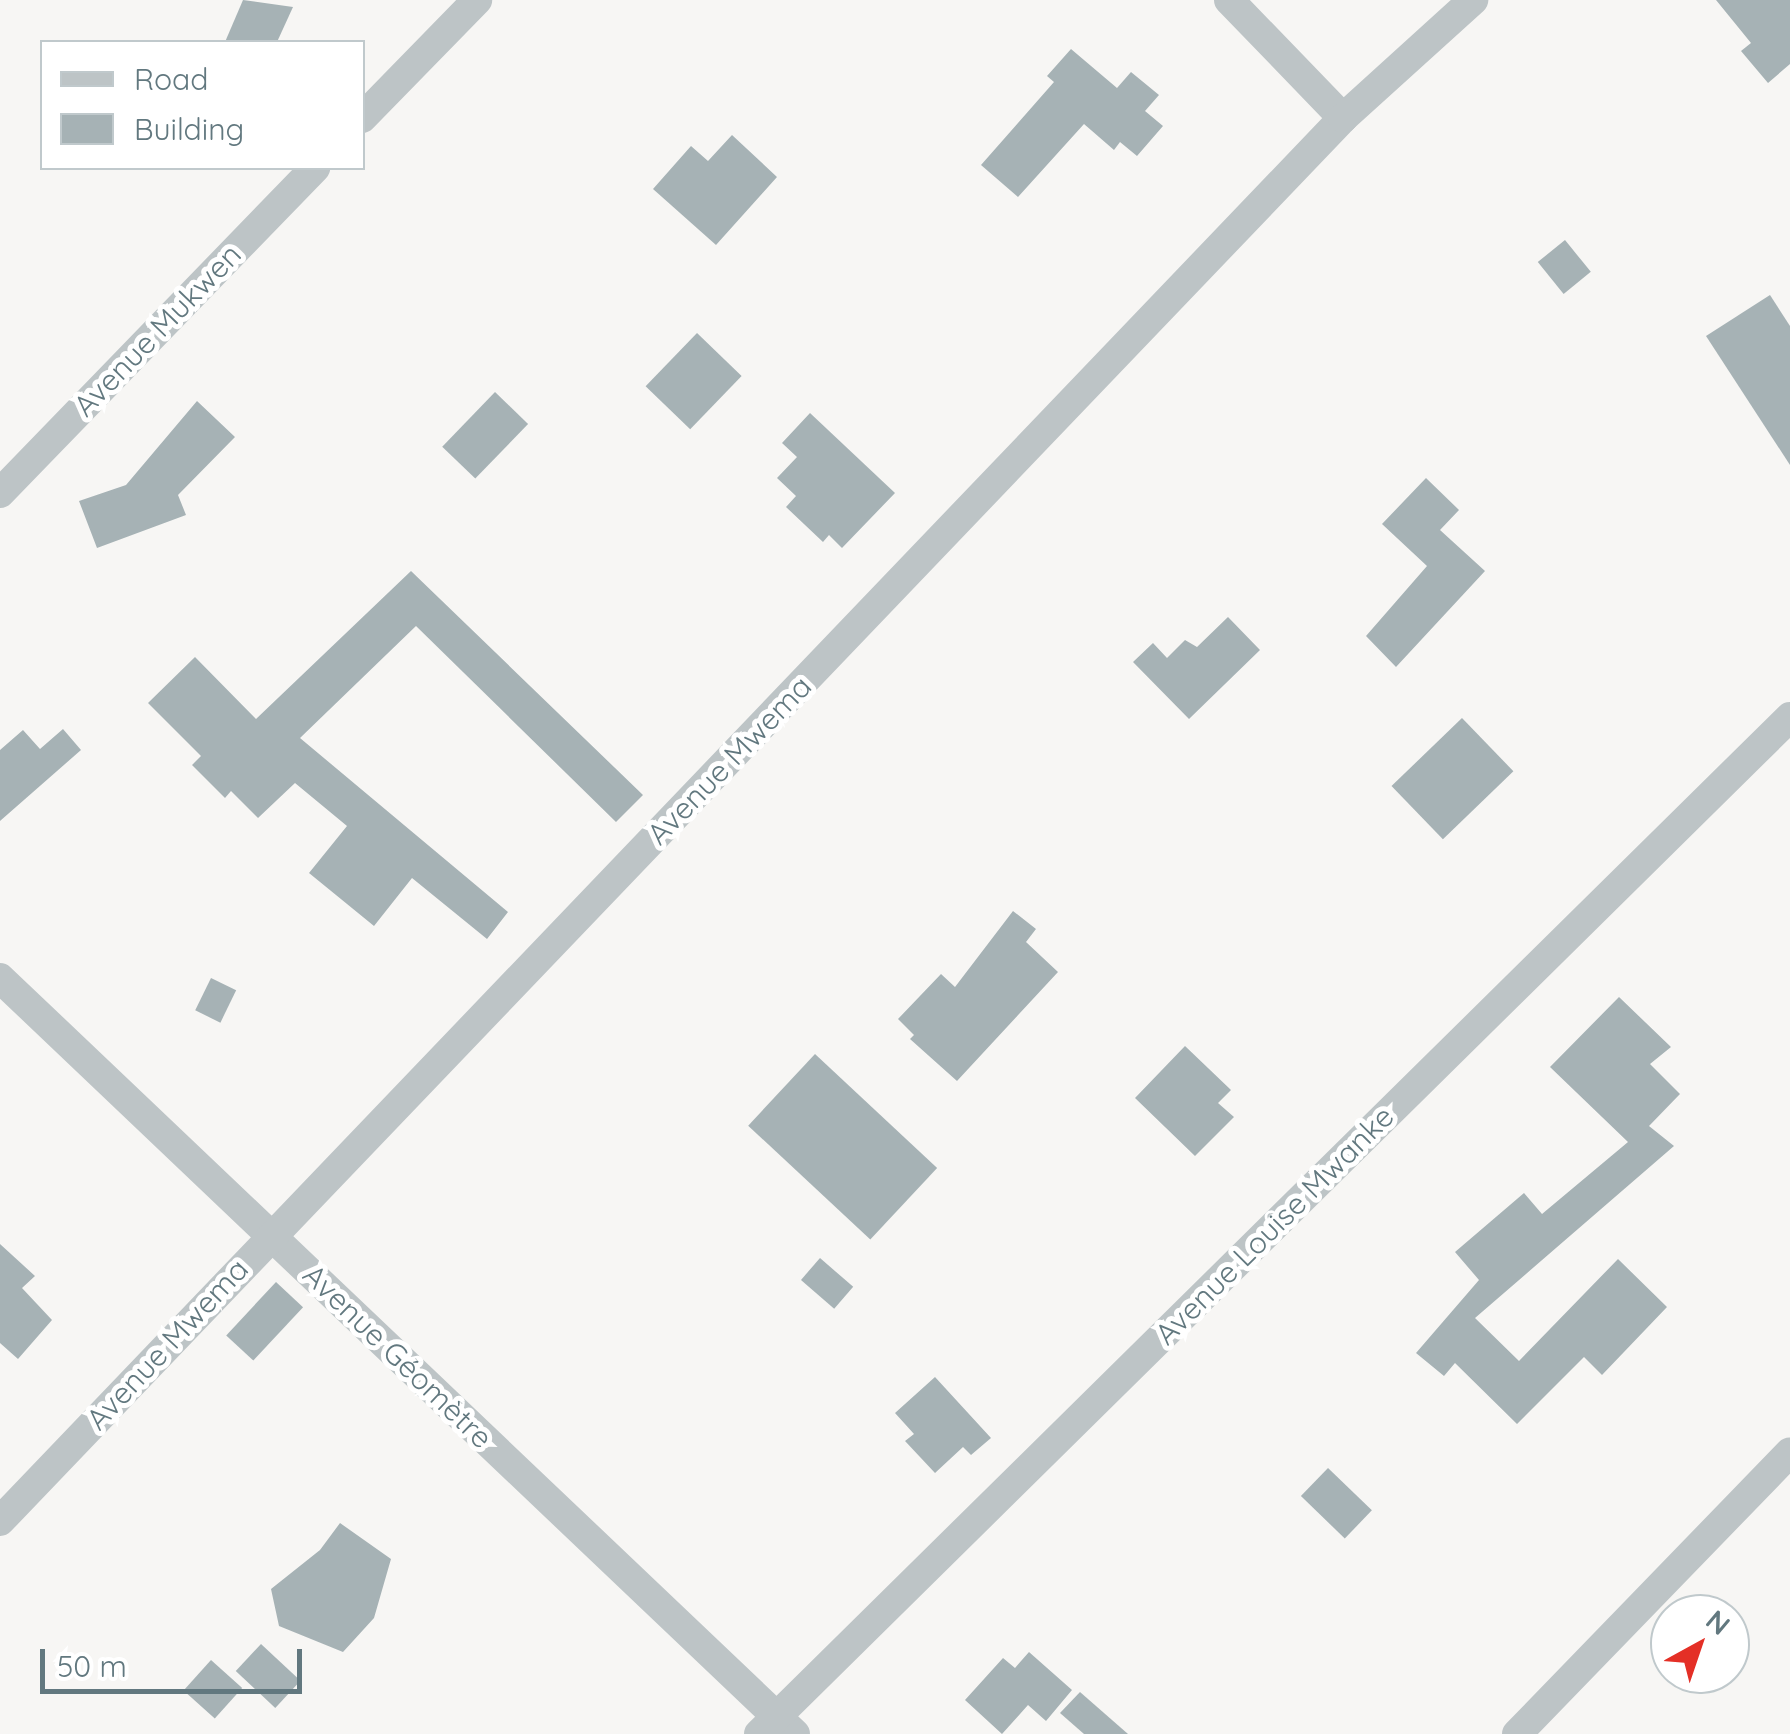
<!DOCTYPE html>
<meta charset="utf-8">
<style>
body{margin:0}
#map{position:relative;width:1790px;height:1734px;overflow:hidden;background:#f7f6f4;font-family:Quicksand,sans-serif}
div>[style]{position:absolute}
.building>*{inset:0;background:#a6b2b5;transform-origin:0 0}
.street>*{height:30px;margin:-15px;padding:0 15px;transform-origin:15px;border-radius:15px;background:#bdc4c6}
span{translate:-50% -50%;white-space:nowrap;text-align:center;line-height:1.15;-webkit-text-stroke:10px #fff;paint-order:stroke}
.street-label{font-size:30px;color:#62787f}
.legend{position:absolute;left:40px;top:40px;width:325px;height:130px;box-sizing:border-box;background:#fff;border:2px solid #c0c9cc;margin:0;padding:12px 18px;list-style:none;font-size:30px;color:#62787f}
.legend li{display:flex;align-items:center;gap:20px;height:50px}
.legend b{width:50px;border:2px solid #c0c9cc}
.north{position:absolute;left:1650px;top:1594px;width:100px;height:100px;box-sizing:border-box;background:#fff;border:2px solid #c0c9cc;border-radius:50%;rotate:40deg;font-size:28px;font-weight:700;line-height:40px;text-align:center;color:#62787f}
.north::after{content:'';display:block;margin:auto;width:35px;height:45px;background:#e42f26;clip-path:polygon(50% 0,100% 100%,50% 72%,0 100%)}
.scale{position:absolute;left:40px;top:1649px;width:262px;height:45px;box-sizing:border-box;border:5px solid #62787f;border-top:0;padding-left:12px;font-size:30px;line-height:35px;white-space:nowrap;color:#62787f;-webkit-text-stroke:8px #fff;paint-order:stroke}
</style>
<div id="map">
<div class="building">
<i style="clip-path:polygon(243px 0,293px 7px,277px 42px,225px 42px)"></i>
<i style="clip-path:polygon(1716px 0,1790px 0,1790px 64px,1768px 83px,1741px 51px,1751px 43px)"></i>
<i style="clip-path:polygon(1071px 49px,1117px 88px,1131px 72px,1159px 95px,1145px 111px,1163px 126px,1137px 156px,1120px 142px,1114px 150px,1084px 124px,1018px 197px,981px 165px,1054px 82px,1047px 76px)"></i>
<i style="clip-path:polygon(732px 135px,777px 177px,716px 245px,653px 189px,691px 146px,708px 161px)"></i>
<i style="left:1565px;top:240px;width:41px;height:35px;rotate:51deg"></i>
<i style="clip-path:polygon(1770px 295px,1790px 326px,1790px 465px,1706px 336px)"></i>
<i style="left:697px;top:333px;width:62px;height:74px;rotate:44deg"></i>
<i style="left:495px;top:392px;width:46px;height:76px;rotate:44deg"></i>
<i style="clip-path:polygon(197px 401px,235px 437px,178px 495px,186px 515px,97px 548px,79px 501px,126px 485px)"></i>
<i style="clip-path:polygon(810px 413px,895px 493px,842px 548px,829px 535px,823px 542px,786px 507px,796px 496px,777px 478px,797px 457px,782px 443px)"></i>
<i style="clip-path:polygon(1426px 478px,1459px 510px,1440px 530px,1485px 571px,1396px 667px,1366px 636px,1427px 566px,1382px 524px)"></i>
<i style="clip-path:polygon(411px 571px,643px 795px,616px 822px,416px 626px,300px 738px,508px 912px,487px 939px,412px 878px,374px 926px,309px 873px,347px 826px,295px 783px,258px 818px,231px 791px,225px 798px,192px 765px,201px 756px,148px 703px,195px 657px,256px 719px)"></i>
<i style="clip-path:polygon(1228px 617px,1260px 650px,1189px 719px,1133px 662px,1153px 643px,1167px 658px,1185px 640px,1197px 647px)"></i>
<i style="left:1462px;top:718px;width:74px;height:98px;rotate:46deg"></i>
<i style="clip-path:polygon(63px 729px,81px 750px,0 821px,0 750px,23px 730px,40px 749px)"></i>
<i style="clip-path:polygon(1013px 911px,1036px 929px,1026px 942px,1058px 972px,957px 1081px,910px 1039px,914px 1035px,898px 1019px,941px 974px,955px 987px)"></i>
<i style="left:211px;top:978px;width:28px;height:36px;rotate:26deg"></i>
<i style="clip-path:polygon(1619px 997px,1671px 1047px,1650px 1064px,1680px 1094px,1649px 1126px,1674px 1146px,1475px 1318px,1519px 1361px,1618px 1259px,1667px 1307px,1602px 1375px,1584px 1357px,1517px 1424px,1455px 1363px,1444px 1376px,1416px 1353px,1479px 1280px,1455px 1252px,1524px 1193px,1542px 1214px,1628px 1142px,1550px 1067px)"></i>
<i style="clip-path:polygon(1185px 1046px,1231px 1090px,1218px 1103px,1234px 1117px,1195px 1156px,1135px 1098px)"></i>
<i style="left:815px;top:1054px;width:167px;height:98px;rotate:43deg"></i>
<i style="clip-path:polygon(0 1244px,35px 1276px,22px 1288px,52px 1320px,18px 1359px,0 1343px)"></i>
<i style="left:820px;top:1258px;width:44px;height:29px;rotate:41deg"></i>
<i style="left:276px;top:1282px;width:37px;height:73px;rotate:43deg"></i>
<i style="clip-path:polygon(935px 1377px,991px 1438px,971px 1455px,963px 1447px,935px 1473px,905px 1441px,914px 1434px,895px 1413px)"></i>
<i style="left:1328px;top:1468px;width:61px;height:39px;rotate:44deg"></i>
<i style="clip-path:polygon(340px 1523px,391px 1559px,374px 1618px,343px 1652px,279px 1626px,271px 1589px,320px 1550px)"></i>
<i style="left:261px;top:1644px;width:54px;height:37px;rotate:43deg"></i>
<i style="clip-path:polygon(1029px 1652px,1072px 1690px,1046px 1721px,1028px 1705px,1002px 1734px,965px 1700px,1003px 1658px,1015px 1668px)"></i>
<i style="left:211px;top:1660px;width:42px;height:41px;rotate:42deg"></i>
<i style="clip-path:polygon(1080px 1692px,1128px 1734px,1084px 1734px,1060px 1713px)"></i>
</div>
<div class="street">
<i style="left:1229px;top:0;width:164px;rotate:46deg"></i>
<i style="left:362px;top:118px;width:165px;rotate:-45.7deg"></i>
<i style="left:0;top:493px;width:453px;rotate:-45.9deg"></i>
<i style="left:0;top:978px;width:1097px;rotate:43.56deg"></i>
<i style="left:0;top:1521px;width:1942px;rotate:-46.25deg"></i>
<i style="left:1343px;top:118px;width:176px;rotate:-42.2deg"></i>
<i style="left:759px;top:1734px;width:1448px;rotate:-44.61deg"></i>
<i style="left:1517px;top:1734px;width:392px;rotate:-45.9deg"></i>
</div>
<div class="street-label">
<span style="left:157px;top:330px;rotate:-46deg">Avenue Mukwen</span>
<span style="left:729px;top:760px;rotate:-46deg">Avenue Mwema</span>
<span style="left:1274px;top:1225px;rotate:-45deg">Avenue Louise Mwanke</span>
<span style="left:167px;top:1344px;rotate:-47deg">Avenue Mwema</span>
<span style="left:398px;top:1356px;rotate:44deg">Avenue Géomètre</span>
</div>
<ul class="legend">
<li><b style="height:12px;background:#bdc4c6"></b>Road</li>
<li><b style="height:28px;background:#a6b2b5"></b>Building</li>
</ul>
<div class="north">N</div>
<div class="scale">50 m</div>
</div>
